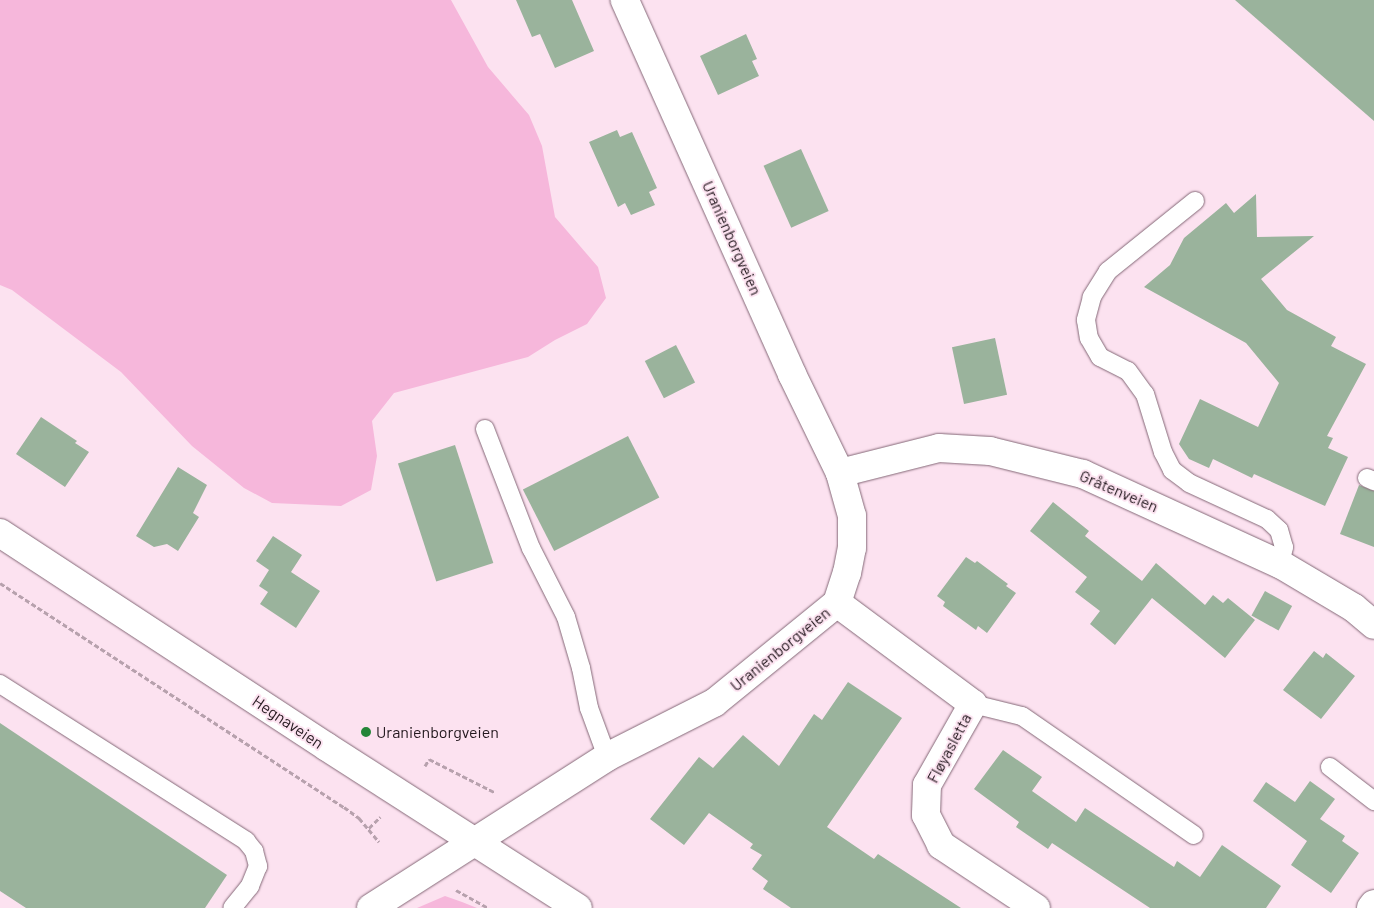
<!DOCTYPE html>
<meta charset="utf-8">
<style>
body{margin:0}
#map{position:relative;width:1374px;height:908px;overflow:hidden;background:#fce2f0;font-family:Barlow,sans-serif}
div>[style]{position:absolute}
.green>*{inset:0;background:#f6b7db}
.building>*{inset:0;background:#9ab39c;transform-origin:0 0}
.path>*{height:3px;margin-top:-1.5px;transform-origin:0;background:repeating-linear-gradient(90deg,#b7a1ad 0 5px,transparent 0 7.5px)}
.roads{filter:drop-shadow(0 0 1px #846877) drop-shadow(0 0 1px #846877)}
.service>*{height:18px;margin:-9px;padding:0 9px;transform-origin:9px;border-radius:9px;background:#fff}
.minor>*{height:28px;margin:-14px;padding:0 14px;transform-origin:14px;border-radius:14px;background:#fff}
.secondary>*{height:28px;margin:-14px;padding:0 14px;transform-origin:14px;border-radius:14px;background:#fff}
.dots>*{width:14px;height:14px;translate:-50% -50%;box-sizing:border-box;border:2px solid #fce2f0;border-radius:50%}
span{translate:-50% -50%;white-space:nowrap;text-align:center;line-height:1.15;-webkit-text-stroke:4px #fce2f0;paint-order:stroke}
.street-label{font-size:16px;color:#23181e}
.poi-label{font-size:16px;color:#23181e}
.left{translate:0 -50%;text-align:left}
</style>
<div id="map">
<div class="green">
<i style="clip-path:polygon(0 0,451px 0,488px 67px,529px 115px,542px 146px,555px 217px,598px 267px,606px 298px,587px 324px,555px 340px,528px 357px,394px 393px,372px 421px,377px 456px,371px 490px,341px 506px,272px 503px,244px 488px,192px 446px,121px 372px,12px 290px,0 285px)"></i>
<i style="clip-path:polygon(445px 896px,462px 902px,477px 908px,417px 908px)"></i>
</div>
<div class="building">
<i style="clip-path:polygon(516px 0,572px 0,594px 51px,555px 68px,540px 34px,532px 37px)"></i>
<i style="clip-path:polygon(1235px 0,1374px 0,1374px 121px)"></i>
<i style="clip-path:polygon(746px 34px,757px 59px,752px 61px,759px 76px,718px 95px,700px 56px)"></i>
<i style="clip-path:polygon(617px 130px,620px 137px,632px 132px,657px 188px,649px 192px,655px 205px,631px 215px,625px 203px,618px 207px,589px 142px)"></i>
<i style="left:801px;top:149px;width:68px;height:41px;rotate:66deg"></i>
<i style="clip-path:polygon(1256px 194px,1257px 237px,1314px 236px,1261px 279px,1287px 310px,1336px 337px,1331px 346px,1366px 364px,1327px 436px,1333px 438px,1328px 448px,1348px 457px,1325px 506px,1254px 474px,1252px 478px,1213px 459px,1209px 468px,1189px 459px,1179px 444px,1200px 399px,1258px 427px,1279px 383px,1246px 343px,1144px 287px,1170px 265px,1184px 238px,1226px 203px,1234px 213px)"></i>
<i style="left:995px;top:338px;width:58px;height:44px;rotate:78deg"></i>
<i style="left:676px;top:345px;width:42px;height:35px;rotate:63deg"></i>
<i style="clip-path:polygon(41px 417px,77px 441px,75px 443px,89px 452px,65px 487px,16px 454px)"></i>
<i style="left:628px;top:436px;width:69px;height:118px;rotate:63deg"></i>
<i style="left:455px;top:445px;width:124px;height:60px;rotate:72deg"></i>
<i style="clip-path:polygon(178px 467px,207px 485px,193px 513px,199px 517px,178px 551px,167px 544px,154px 547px,136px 536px)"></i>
<i style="clip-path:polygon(1359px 485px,1374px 491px,1374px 547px,1340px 534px)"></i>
<i style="clip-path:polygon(1053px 502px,1089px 531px,1085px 536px,1142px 581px,1156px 563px,1205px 605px,1213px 595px,1223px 603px,1228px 598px,1255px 620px,1225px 658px,1152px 598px,1115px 645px,1090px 624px,1100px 611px,1075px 592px,1087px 577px,1030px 531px)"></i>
<i style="clip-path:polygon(273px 536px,302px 555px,291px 572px,320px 591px,296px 628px,260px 604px,268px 592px,259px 586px,269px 570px,256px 561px)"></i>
<i style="clip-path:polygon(966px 557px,975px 563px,977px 561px,1008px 584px,1006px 586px,1016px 593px,987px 633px,978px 626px,976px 630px,943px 606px,945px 602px,937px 596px)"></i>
<i style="left:1265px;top:591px;width:31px;height:28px;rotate:29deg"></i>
<i style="clip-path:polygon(1314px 651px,1323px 658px,1326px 653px,1355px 676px,1321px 719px,1283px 690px)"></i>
<i style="clip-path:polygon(848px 682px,902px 718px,827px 827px,874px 859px,878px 854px,961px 908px,791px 908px,763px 889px,768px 881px,752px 869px,762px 855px,750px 848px,753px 844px,709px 813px,684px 845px,650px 819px,699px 757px,713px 768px,743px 735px,779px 766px,814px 714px,822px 720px)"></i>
<i style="clip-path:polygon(0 723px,227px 875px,205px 908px,26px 908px,0 891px)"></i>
<i style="clip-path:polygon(1003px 750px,1042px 777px,1032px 791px,1076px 822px,1085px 808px,1174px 867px,1177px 861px,1200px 877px,1222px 845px,1281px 886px,1266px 908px,1150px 908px,1052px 843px,1048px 849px,1016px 827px,1019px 822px,974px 789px)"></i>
<i style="clip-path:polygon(1310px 781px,1335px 799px,1320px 819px,1345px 836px,1342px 841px,1359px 853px,1331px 893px,1291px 865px,1307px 841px,1253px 801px,1266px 782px,1295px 802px)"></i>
</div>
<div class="path">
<i style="left:0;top:583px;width:411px;rotate:33.1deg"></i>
<i style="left:344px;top:807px;width:19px;rotate:36deg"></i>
<i style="left:359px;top:818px;width:31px;rotate:50deg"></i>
<i style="left:425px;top:766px;width:8px;rotate:-60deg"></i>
<i style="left:429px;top:759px;width:73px;rotate:26.9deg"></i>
<i style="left:369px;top:828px;width:16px;rotate:-45deg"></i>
<i style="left:456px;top:890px;width:37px;rotate:29deg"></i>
</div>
<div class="roads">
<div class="service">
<i style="left:1195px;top:201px;width:112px;rotate:141.2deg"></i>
<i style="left:1108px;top:271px;width:31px;rotate:122deg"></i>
<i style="left:1092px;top:297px;width:24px;rotate:105deg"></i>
<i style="left:1086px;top:320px;width:18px;rotate:81deg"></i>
<i style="left:1089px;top:338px;width:22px;rotate:60deg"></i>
<i style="left:1100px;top:357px;width:31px;rotate:27deg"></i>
<i style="left:1128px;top:371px;width:29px;rotate:54deg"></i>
<i style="left:1145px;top:394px;width:61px;rotate:72.8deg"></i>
<i style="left:1163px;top:452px;width:20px;rotate:63deg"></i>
<i style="left:1172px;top:470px;width:21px;rotate:37deg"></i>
<i style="left:1189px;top:483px;width:86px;rotate:24.8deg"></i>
<i style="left:1267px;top:519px;width:16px;rotate:43deg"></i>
<i style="left:1279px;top:530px;width:18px;rotate:74deg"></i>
<i style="left:1284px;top:547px;width:17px;rotate:103deg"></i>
<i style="left:485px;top:429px;width:128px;rotate:68.9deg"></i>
<i style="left:531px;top:548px;width:77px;rotate:63.1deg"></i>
<i style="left:566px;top:617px;width:53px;rotate:73.6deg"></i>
<i style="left:581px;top:668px;width:41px;rotate:78.7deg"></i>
<i style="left:589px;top:708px;width:52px;rotate:69.8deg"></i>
<i style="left:1367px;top:478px;width:8px;rotate:23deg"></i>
<i style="left:0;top:684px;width:292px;rotate:32.5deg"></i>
<i style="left:246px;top:841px;width:13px;rotate:51deg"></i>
<i style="left:254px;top:851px;width:16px;rotate:75deg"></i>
<i style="left:258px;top:866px;width:22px;rotate:112deg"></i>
<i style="left:250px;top:886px;width:28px;rotate:129deg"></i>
<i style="left:973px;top:704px;width:50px;rotate:13.8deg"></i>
<i style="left:1022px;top:716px;width:209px;rotate:34.7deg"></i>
<i style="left:1330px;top:767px;width:56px;rotate:37.7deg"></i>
</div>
<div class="minor">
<i style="left:840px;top:473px;width:102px;rotate:-14.2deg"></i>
<i style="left:939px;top:448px;width:51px;rotate:3.4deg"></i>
<i style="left:990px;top:451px;width:96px;rotate:13.9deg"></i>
<i style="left:1083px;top:474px;width:217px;rotate:24.6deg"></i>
<i style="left:1280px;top:564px;width:86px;rotate:30.7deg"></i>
<i style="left:1354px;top:608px;width:26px;rotate:40deg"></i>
<i style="left:837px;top:603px;width:169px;rotate:36.6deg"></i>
<i style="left:973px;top:704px;width:93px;rotate:119.6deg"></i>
<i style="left:927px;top:785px;width:30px;rotate:92deg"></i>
<i style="left:926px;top:815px;width:34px;rotate:63deg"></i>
<i style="left:941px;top:845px;width:114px;rotate:33.6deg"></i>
<i style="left:371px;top:908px;width:280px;rotate:-32.6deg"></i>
<i style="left:607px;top:757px;width:120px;rotate:-26.8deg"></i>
<i style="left:714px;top:703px;width:159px;rotate:-39.1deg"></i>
<i style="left:837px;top:603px;width:32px;rotate:-72deg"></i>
<i style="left:847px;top:573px;width:25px;rotate:-79deg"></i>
<i style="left:852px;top:548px;width:32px;rotate:-90deg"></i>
<i style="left:852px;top:516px;width:45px;rotate:-105.6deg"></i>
<i style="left:840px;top:473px;width:110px;rotate:-115.9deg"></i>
<i style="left:792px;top:374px;width:410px;rotate:-114.1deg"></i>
<i style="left:1371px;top:908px;width:5px;rotate:-53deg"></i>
</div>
<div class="secondary">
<i style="left:0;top:533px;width:391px;rotate:33.2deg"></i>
<i style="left:327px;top:747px;width:298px;rotate:32.7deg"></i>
</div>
</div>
<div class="dots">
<i style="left:366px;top:732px;background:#248538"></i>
</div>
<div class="street-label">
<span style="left:732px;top:238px;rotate:66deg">Uranienborgveien</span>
<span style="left:1119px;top:491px;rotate:23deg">Gråtenveien</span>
<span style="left:780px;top:649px;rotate:-39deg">Uranienborgveien</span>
<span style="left:288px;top:722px;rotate:34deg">Hegnaveien</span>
<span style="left:949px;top:748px;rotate:-62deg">Fløyasletta</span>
</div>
<div class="poi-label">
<span class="left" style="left:376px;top:732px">Uranienborgveien</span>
</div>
</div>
